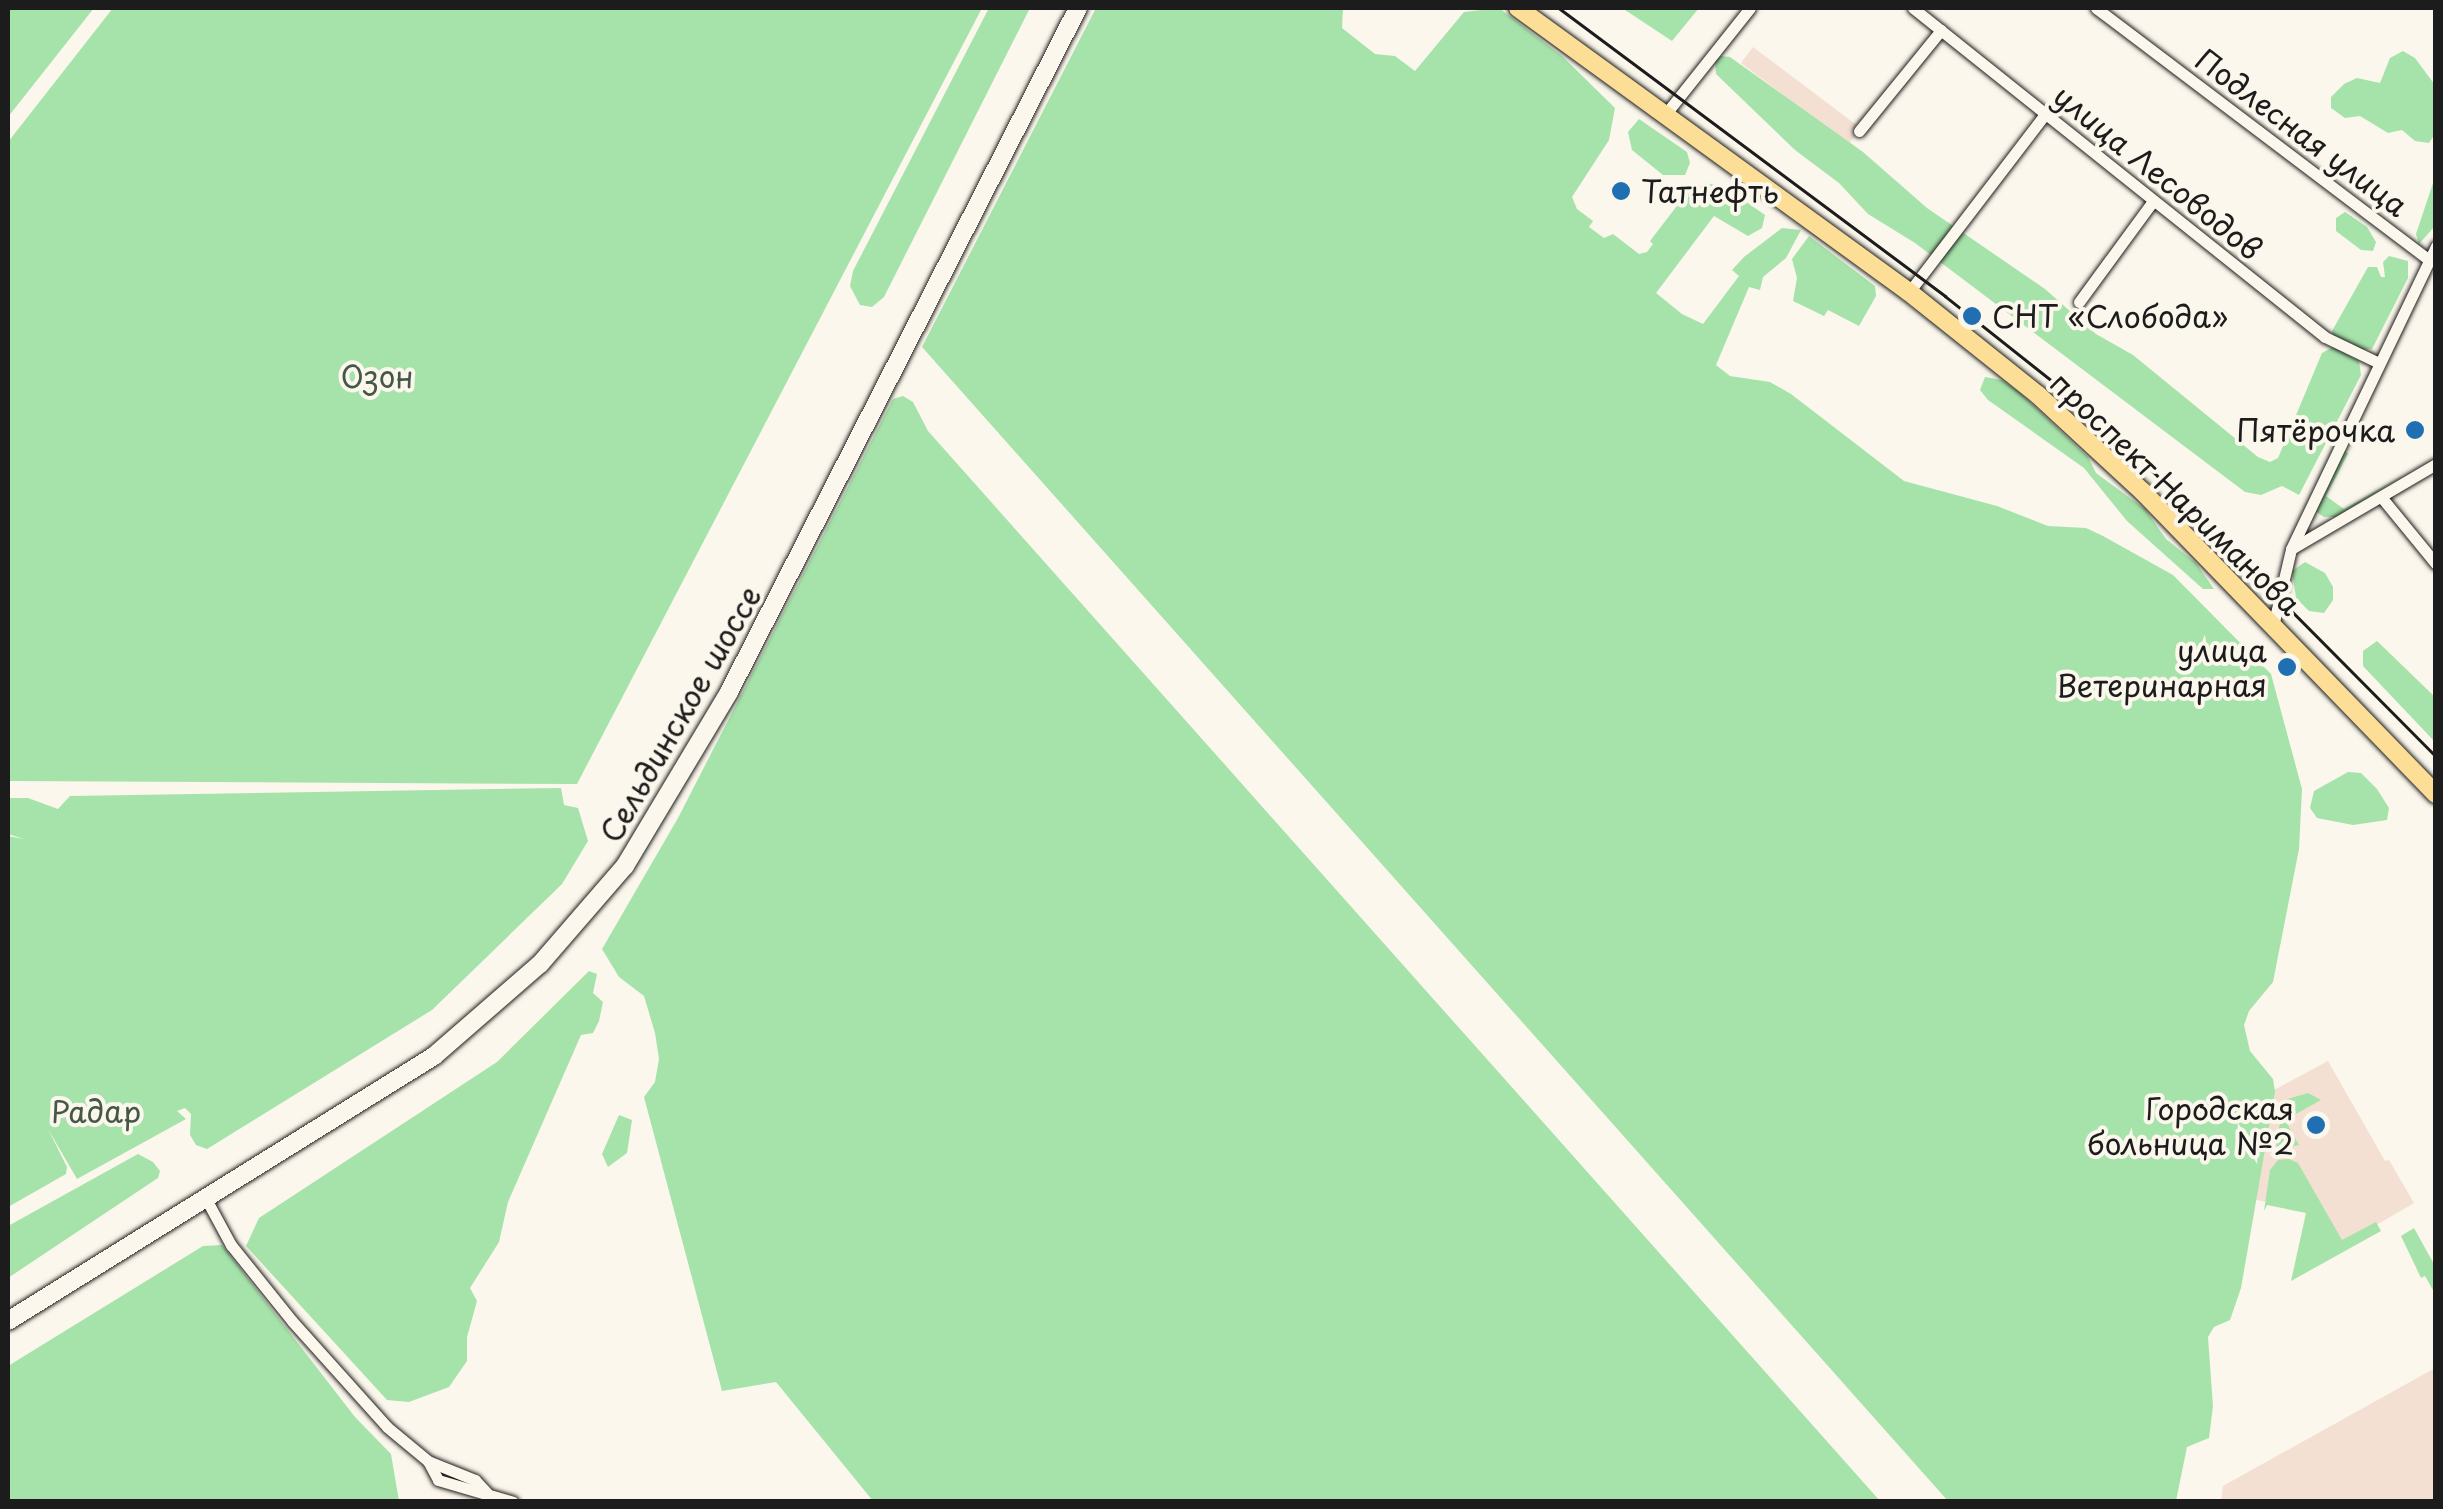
<!DOCTYPE html>
<meta charset="utf-8">
<style>
body{margin:0}
#map{position:relative;width:2443px;height:1509px;overflow:hidden;background:#fbf7ec;font-family:"Playpen Sans",sans-serif}
div>[style]{position:absolute}
.built>*{inset:0;background:#f3e0d2;transform-origin:0 0}
.green>*{inset:0;background:#a6e3aa}
.roads{filter:drop-shadow(0 0 2px #1c1c1c) drop-shadow(0 0 2px #1c1c1c)}
.street>*{height:11px;margin:-5.5px;padding:0 5.5px;transform-origin:5.5px;border-radius:5.5px;background:#fbf7ec}
.secondary>*{height:18px;margin:-9px;padding:0 9px;transform-origin:9px;border-radius:9px;background:#fbf7ec}
.primary>*{height:18px;margin:-9px;padding:0 9px;transform-origin:9px;border-radius:9px;background:#fdde96}
.tram>*{height:2.5px;margin:-1.25px;padding:0 1.25px;transform-origin:1.25px;border-radius:1.25px;background:#1c1c1c}
.dots>*{width:28px;height:28px;translate:-50% -50%;box-sizing:border-box;border:5px solid #fbf7ec;border-radius:50%}
span{translate:-50% -50%;white-space:nowrap;text-align:center;line-height:1.15;-webkit-text-stroke:8px #fbf7ec;paint-order:stroke}
.street-label{font-size:30px;color:#1c1c1c}
.poi-label{font-size:30px;color:#1c1c1c}
.left{translate:0 -50%;text-align:left}
.right{translate:-100% -50%;text-align:right}
.park-label{font-size:30px;color:#455847}
.frame{position:absolute;inset:0;border:10px solid #1c1c1c;pointer-events:none}
</style>
<div id="map">
<div class="built">
<i style="left:1753px;top:47px;width:135px;height:20px;rotate:37deg"></i>
<i style="clip-path:polygon(2328px 1061px,2385px 1161px,2389px 1160px,2414px 1203px,2327px 1254px,2305px 1211px,2253px 1199px,2274px 1090px)"></i>
<i style="clip-path:polygon(2435px 1368px,2435px 1501px,2221px 1501px,2223px 1486px)"></i>
</div>
<div class="green">
<i style="clip-path:polygon(8px 8px,94px 8px,8px 117px)"></i>
<i style="clip-path:polygon(113px 8px,982px 8px,577px 784px,8px 781px,8px 142px)"></i>
<i style="clip-path:polygon(989px 8px,1030px 8px,884px 297px,872px 307px,860px 305px,850px 286px,853px 271px)"></i>
<i style="clip-path:polygon(1096px 8px,1343px 8px,1342px 28px,1375px 54px,1395px 56px,1415px 71px,1464px 12px,1499px 8px,1562px 56px,1615px 108px,1609px 140px,1572px 197px,1577px 209px,1593px 221px,1589px 227px,1604px 238px,1613px 234px,1639px 254px,1647px 252px,1653px 244px,1650px 241px,1686px 194px,1706px 183px,1725px 187px,1765px 215px,1762px 228px,1748px 236px,1714px 216px,1656px 293px,1682px 314px,1703px 324px,1739px 276px,1732px 270px,1744px 257px,1782px 228px,1801px 230px,1786px 258px,1763px 277px,1760px 290px,1749px 287px,1716px 365px,1730px 376px,1770px 382px,1791px 394px,1904px 481px,1997px 506px,2048px 526px,2086px 528px,2103px 536px,2173px 575px,2271px 674px,2302px 789px,2299px 849px,2273px 982px,2249px 1011px,2244px 1025px,2250px 1051px,2273px 1079px,2275px 1092px,2241px 1288px,2230px 1320px,2214px 1327px,2208px 1337px,2213px 1406px,2209px 1438px,2187px 1447px,2176px 1501px,1948px 1501px,922px 347px)"></i>
<i style="clip-path:polygon(1622px 8px,1699px 8px,1672px 41px)"></i>
<i style="clip-path:polygon(2403px 51px,2415px 58px,2435px 85px,2435px 134px,2429px 143px,2415px 141px,2402px 130px,2388px 133px,2360px 116px,2345px 118px,2331px 108px,2331px 97px,2344px 84px,2357px 78px,2380px 83px,2390px 58px)"></i>
<i style="clip-path:polygon(1721px 56px,1730px 57px,1863px 152px,1927px 208px,2045px 289px,2096px 334px,2133px 355px,2258px 457px,2270px 462px,2278px 458px,2322px 353px,2333px 347px,2359px 361px,2361px 375px,2299px 495px,2282px 486px,2261px 495px,2245px 492px,1915px 243px,1868px 214px,1839px 183px,1795px 150px,1716px 74px,1715px 61px)"></i>
<i style="clip-path:polygon(1639px 119px,1687px 152px,1690px 163px,1685px 175px,1663px 175px,1632px 150px,1628px 132px)"></i>
<i style="clip-path:polygon(2435px 177px,2435px 226px,2419px 244px,2416px 234px)"></i>
<i style="clip-path:polygon(2345px 212px,2367px 227px,2376px 242px,2373px 251px,2361px 250px,2336px 231px,2336px 218px)"></i>
<i style="clip-path:polygon(1809px 236px,1875px 286px,1876px 296px,1859px 326px,1828px 310px,1824px 316px,1793px 301px,1797px 278px,1792px 259px)"></i>
<i style="clip-path:polygon(2389px 256px,2408px 261px,2408px 278px,2372px 349px,2358px 350px,2352px 343px,2333px 337px,2332px 331px,2368px 267px,2377px 267px,2381px 277px,2385px 277px,2383px 262px)"></i>
<i style="clip-path:polygon(1985px 377px,2002px 380px,2020px 393px,2088px 457px,2096px 473px,2145px 509px,2166px 539px,2196px 563px,2214px 589px,2203px 589px,2127px 521px,2084px 468px,1988px 400px,1980px 390px)"></i>
<i style="clip-path:polygon(903px 396px,913px 402px,928px 431px,1880px 1501px,873px 1501px,776px 1382px,722px 1391px,644px 1097px,655px 1082px,659px 1059px,655px 1033px,644px 996px,619px 977px,602px 949px,678px 818px,893px 399px)"></i>
<i style="clip-path:polygon(2343px 448px,2348px 454px,2326px 496px,2344px 509px,2404px 475px,2336px 517px,2324px 517px,2315px 511px)"></i>
<i style="clip-path:polygon(2305px 562px,2325px 573px,2333px 587px,2333px 600px,2324px 613px,2309px 611px,2296px 598px,2292px 571px)"></i>
<i style="clip-path:polygon(2377px 641px,2435px 697px,2435px 742px,2363px 666px,2363px 651px)"></i>
<i style="clip-path:polygon(2348px 772px,2361px 773px,2377px 789px,2389px 808px,2387px 820px,2353px 825px,2317px 818px,2310px 808px,2314px 791px)"></i>
<i style="clip-path:polygon(561px 788px,564px 805px,578px 808px,588px 841px,562px 884px,432px 1010px,207px 1149px,196px 1145px,190px 1135px,191px 1114px,185px 1108px,177px 1111px,186px 1119px,77px 1179px,48px 1129px,67px 1167px,66px 1174px,8px 1207px,8px 836px,24px 839px,8px 834px,8px 798px,28px 798px,58px 809px,70px 796px)"></i>
<i style="clip-path:polygon(589px 971px,597px 974px,593px 993px,603px 1002px,599px 1021px,593px 1033px,581px 1035px,508px 1202px,499px 1242px,470px 1288px,477px 1301px,467px 1337px,467px 1361px,449px 1387px,409px 1402px,387px 1400px,246px 1246px,259px 1218px,497px 1062px)"></i>
<i style="clip-path:polygon(2308px 1093px,2321px 1100px,2285px 1120px,2299px 1145px,2279px 1149px,2276px 1145px,2284px 1100px)"></i>
<i style="clip-path:polygon(619px 1115px,632px 1120px,627px 1153px,608px 1167px,602px 1154px)"></i>
<i style="clip-path:polygon(138px 1154px,153px 1162px,160px 1171px,158px 1178px,8px 1278px,8px 1226px)"></i>
<i style="clip-path:polygon(2289px 1159px,2298px 1163px,2342px 1240px,2376px 1222px,2381px 1231px,2291px 1281px,2306px 1213px,2267px 1205px,2264px 1211px,2270px 1170px,2278px 1160px)"></i>
<i style="clip-path:polygon(2414px 1228px,2435px 1266px,2433px 1290px,2425px 1276px,2421px 1278px,2401px 1236px)"></i>
<i style="clip-path:polygon(222px 1245px,355px 1417px,391px 1454px,399px 1501px,8px 1501px,8px 1366px,203px 1246px)"></i>
</div>
<div class="roads">
<div class="street">
<i style="left:1913px;top:8px;width:527px;rotate:38.61deg"></i>
<i style="left:2325px;top:337px;width:60px;rotate:25.7deg"></i>
<i style="left:2096px;top:8px;width:418px;rotate:37.1deg"></i>
<i style="left:1664px;top:116px;width:138px;rotate:-51.5deg"></i>
<i style="left:1859px;top:131px;width:130px;rotate:-50.9deg"></i>
<i style="left:1909px;top:292px;width:224px;rotate:-52.6deg"></i>
<i style="left:2079px;top:302px;width:125px;rotate:-53.8deg"></i>
<i style="left:2382px;top:498px;width:85px;rotate:50.7deg"></i>
<i style="left:2291px;top:549px;width:168px;rotate:-30.4deg"></i>
<i style="left:2273px;top:626px;width:79px;rotate:-76.8deg"></i>
<i style="left:2291px;top:549px;width:336px;rotate:-64.4deg"></i>
<i style="left:205px;top:1197px;width:55px;rotate:61.6deg"></i>
<i style="left:231px;top:1245px;width:97px;rotate:51.2deg"></i>
<i style="left:292px;top:1321px;width:142px;rotate:48.1deg"></i>
<i style="left:387px;top:1427px;width:53px;rotate:39.7deg"></i>
<i style="left:428px;top:1461px;width:21px;rotate:62deg"></i>
<i style="left:438px;top:1480px;width:78px;rotate:16.3deg"></i>
<i style="left:428px;top:1461px;width:51px;rotate:22deg"></i>
<i style="left:475px;top:1480px;width:18px;rotate:47deg"></i>
</div>
<div class="secondary">
<i style="left:8px;top:1321px;width:502px;rotate:-31.88deg"></i>
<i style="left:434px;top:1056px;width:140px;rotate:-41deg"></i>
<i style="left:540px;top:964px;width:130px;rotate:-49.1deg"></i>
<i style="left:625px;top:866px;width:203px;rotate:-59.1deg"></i>
<i style="left:729px;top:692px;width:768px;rotate:-62.97deg"></i>
</div>
<div class="primary">
<i style="left:1518px;top:8px;width:483px;rotate:36deg"></i>
<i style="left:1909px;top:292px;width:165px;rotate:38.6deg"></i>
<i style="left:2038px;top:395px;width:143px;rotate:42.7deg"></i>
<i style="left:2143px;top:492px;width:421px;rotate:45.9deg"></i>
</div>
</div>
<div class="tram">
<i style="left:1559px;top:8px;width:482px;rotate:36.7deg"></i>
<i style="left:1945px;top:296px;width:204px;rotate:38.4deg"></i>
<i style="left:2105px;top:423px;width:470px;rotate:45.2deg"></i>
</div>
<div class="dots">
<i style="left:1621px;top:191px;background:#1f6fb2"></i>
<i style="left:1972px;top:316px;background:#1f6fb2"></i>
<i style="left:2415px;top:430px;background:#1f6fb2"></i>
<i style="left:2287px;top:667px;background:#1f6fb2"></i>
<i style="left:2316px;top:1125px;background:#1f6fb2"></i>
</div>
<div class="street-label">
<span style="left:2302px;top:132px;rotate:37deg">Подлесная улица</span>
<span style="left:2158px;top:172px;rotate:39deg">улица Лесоводов</span>
<span style="left:2176px;top:493px;rotate:44deg">проспект Нариманова</span>
<span style="left:680px;top:714px;rotate:-60deg">Сельдинское шоссе</span>
</div>
<div class="poi-label">
<span class="left" style="left:1641px;top:191px">Татнефть</span>
<span class="left" style="left:1992px;top:316px">СНТ «Слобода»</span>
<span class="right" style="left:2395px;top:430px">Пятёрочка</span>
<span class="right" style="left:2267px;top:667px">улица<br>Ветеринарная</span>
<span class="right" style="left:2294px;top:1125px">Городская<br>больница №2</span>
</div>
<div class="park-label">
<span style="left:377px;top:376px">Озон</span>
<span style="left:96px;top:1111px">Радар</span>
</div>
<div class="frame"></div>
</div>
